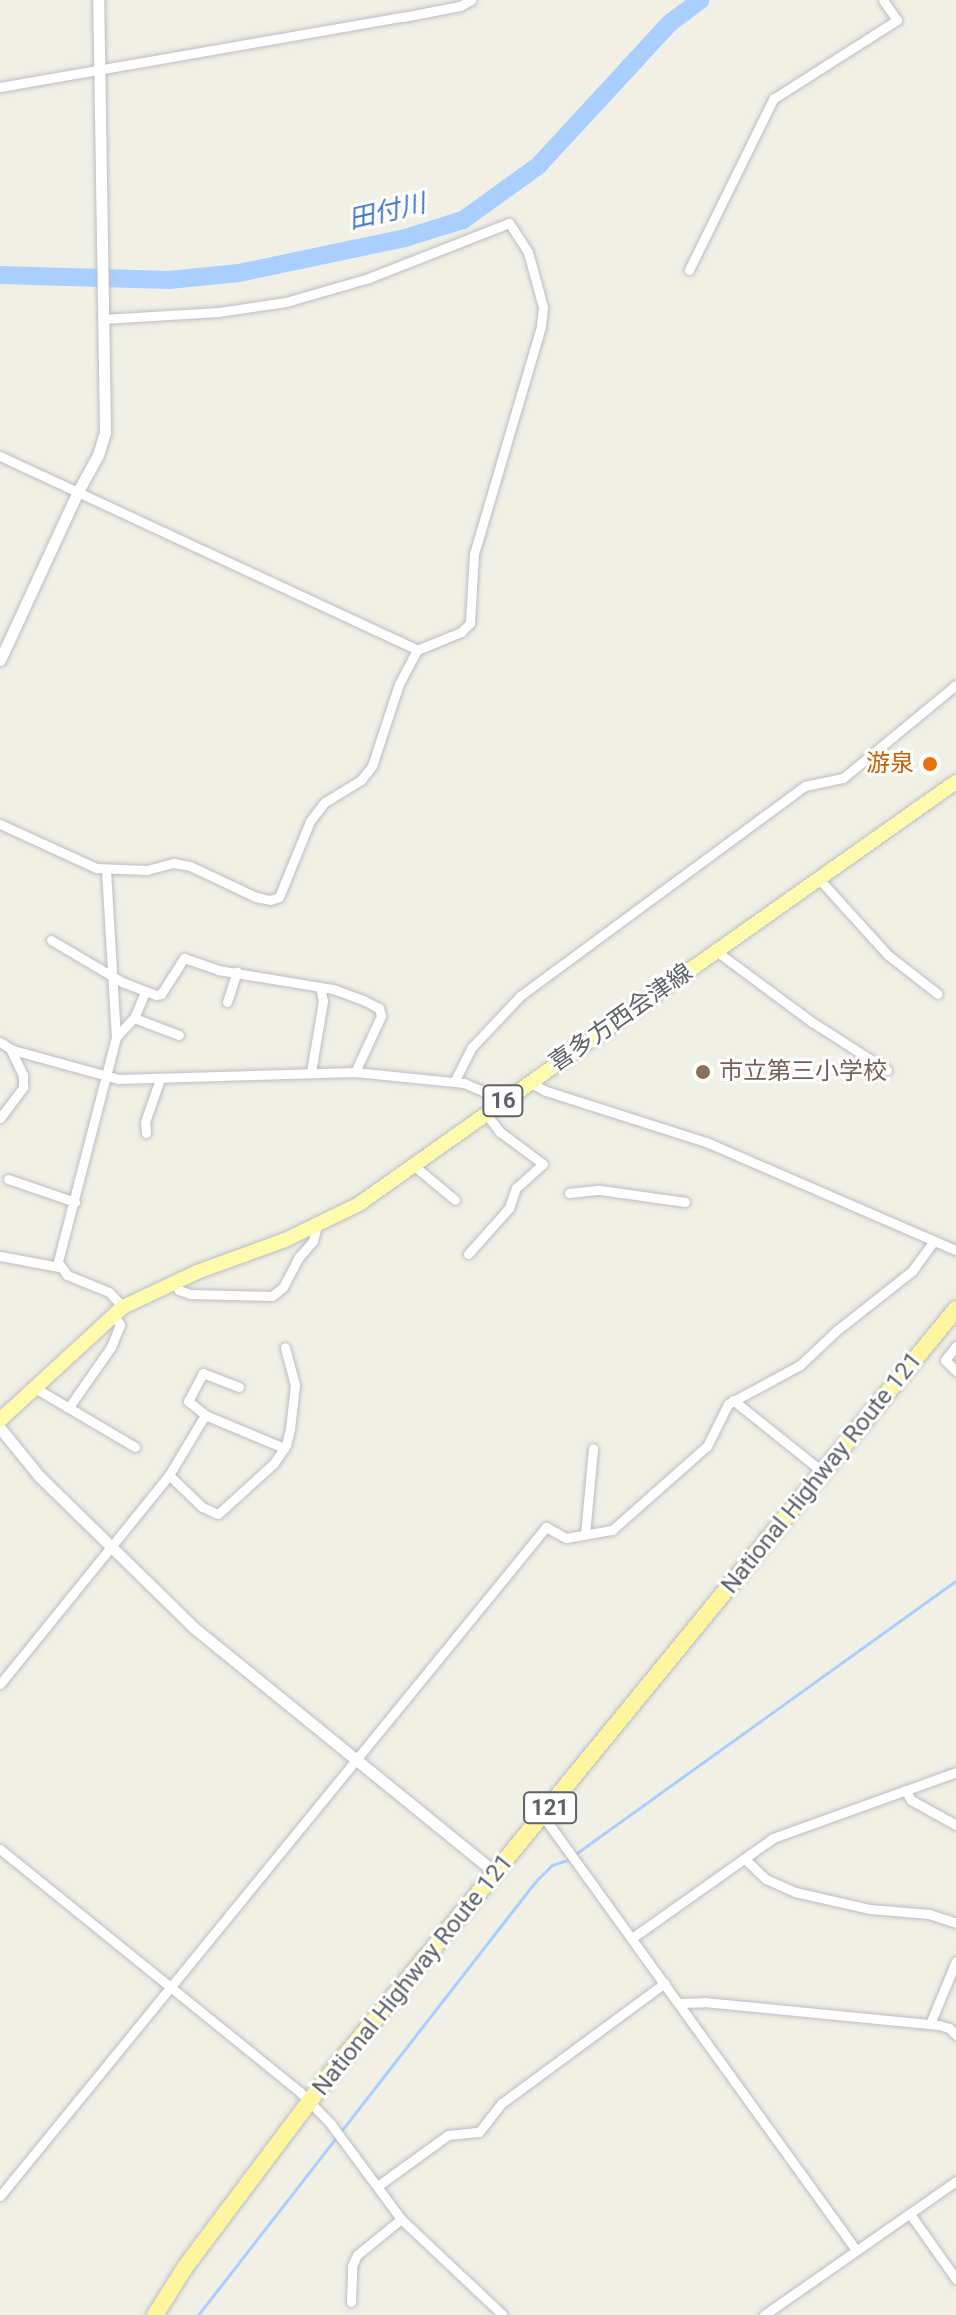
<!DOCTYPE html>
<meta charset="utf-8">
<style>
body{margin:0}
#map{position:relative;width:956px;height:2315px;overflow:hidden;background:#f1f0e6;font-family:Roboto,"Noto Sans JP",sans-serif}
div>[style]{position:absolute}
.stream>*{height:3px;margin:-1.5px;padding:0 1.5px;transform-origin:1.5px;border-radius:1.5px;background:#a8cfff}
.river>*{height:18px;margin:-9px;padding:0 9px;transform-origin:9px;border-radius:9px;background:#a8cfff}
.roads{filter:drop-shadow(0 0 2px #babdc2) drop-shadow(0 0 2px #babdc2)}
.minor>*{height:9px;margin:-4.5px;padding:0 4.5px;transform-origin:4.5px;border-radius:4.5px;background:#fff}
.tertiary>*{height:11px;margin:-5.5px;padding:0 5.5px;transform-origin:5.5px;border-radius:5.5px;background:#fff}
.primary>*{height:14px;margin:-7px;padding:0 7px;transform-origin:7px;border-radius:7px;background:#fffbad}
.trunk>*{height:16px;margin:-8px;padding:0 8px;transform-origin:8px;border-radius:8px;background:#fff59e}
.dots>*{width:22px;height:22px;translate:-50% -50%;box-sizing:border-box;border:4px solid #fff;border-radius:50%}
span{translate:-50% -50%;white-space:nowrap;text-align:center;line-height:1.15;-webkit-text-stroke:6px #fff;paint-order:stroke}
.shield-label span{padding:2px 6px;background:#fff;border:2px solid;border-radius:6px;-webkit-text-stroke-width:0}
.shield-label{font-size:22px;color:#5d6168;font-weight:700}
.food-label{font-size:24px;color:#c56008}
.right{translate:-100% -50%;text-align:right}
.street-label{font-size:24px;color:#5d6168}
.education-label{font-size:24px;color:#785e54}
.left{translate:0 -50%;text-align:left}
.water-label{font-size:26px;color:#4075cd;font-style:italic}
</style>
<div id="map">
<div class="stream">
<i style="left:198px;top:2315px;width:549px;rotate:-52.11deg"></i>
<i style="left:535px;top:1882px;width:24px;rotate:-45deg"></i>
<i style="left:552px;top:1865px;width:16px;rotate:-18deg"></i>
<i style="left:567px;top:1860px;width:479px;rotate:-35.7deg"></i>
</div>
<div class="river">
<i style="left:0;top:275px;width:169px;rotate:1.7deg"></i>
<i style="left:169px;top:280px;width:70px;rotate:-5.7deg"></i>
<i style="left:239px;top:273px;width:170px;rotate:-11.9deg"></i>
<i style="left:405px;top:238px;width:61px;rotate:-17.2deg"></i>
<i style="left:463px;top:220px;width:92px;rotate:-35.8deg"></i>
<i style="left:538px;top:166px;width:195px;rotate:-47.3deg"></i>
<i style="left:670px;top:23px;width:38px;rotate:-37deg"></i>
</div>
<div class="roads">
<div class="minor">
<i style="left:0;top:87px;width:409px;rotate:-9.9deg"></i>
<i style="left:403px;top:17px;width:58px;rotate:-10.9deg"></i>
<i style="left:460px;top:6px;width:13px;rotate:-29deg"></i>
<i style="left:689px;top:270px;width:191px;rotate:-63.8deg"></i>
<i style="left:773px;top:99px;width:147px;rotate:-32.5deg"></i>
<i style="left:897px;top:20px;width:24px;rotate:-125deg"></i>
<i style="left:0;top:456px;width:460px;rotate:24.9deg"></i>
<i style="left:0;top:824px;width:106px;rotate:24.6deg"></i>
<i style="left:96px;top:868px;width:51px;rotate:2.2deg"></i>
<i style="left:147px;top:870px;width:28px;rotate:-15deg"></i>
<i style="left:174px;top:863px;width:16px;rotate:11deg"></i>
<i style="left:190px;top:866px;width:73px;rotate:25.2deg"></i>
<i style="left:256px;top:897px;width:14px;rotate:12deg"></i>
<i style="left:270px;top:900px;width:9px;rotate:-18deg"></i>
<i style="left:279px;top:897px;width:82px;rotate:-67.8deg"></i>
<i style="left:310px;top:821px;width:24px;rotate:-52deg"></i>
<i style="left:325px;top:802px;width:42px;rotate:-31.4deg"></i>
<i style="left:361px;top:780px;width:18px;rotate:-52deg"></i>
<i style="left:372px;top:766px;width:86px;rotate:-71.8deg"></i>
<i style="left:399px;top:684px;width:38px;rotate:-62deg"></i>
<i style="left:417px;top:650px;width:48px;rotate:-22.2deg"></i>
<i style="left:461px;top:632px;width:13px;rotate:-45deg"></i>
<i style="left:470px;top:623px;width:69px;rotate:-86.7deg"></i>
<i style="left:474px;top:554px;width:238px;rotate:-73.6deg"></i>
<i style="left:541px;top:326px;width:19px;rotate:-84deg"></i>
<i style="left:543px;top:307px;width:57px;rotate:-105.3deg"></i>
<i style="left:528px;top:252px;width:35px;rotate:-123deg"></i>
<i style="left:509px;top:223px;width:150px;rotate:158.6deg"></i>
<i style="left:369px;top:278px;width:86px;rotate:163.9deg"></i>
<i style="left:286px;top:302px;width:69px;rotate:171.6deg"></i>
<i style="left:218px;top:312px;width:115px;rotate:176.5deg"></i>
<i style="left:106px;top:870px;width:167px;rotate:86.6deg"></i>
<i style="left:116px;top:1037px;width:232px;rotate:104.5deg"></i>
<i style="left:58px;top:1262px;width:16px;rotate:55deg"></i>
<i style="left:67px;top:1275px;width:45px;rotate:22deg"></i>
<i style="left:109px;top:1292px;width:21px;rotate:47deg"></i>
<i style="left:819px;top:879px;width:103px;rotate:47.8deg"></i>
<i style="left:888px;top:955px;width:63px;rotate:38deg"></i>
<i style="left:51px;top:940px;width:82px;rotate:30.6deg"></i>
<i style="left:122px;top:982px;width:36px;rotate:21deg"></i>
<i style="left:156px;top:995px;width:5px;rotate:-11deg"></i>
<i style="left:161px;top:994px;width:43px;rotate:-57.4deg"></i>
<i style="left:184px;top:958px;width:36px;rotate:19deg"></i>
<i style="left:218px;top:970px;width:117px;rotate:9.4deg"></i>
<i style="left:333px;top:989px;width:32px;rotate:20deg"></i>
<i style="left:363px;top:1000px;width:18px;rotate:27deg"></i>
<i style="left:379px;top:1008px;width:8px;rotate:76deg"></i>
<i style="left:381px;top:1016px;width:62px;rotate:114.9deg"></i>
<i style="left:716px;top:951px;width:119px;rotate:36.5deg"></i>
<i style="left:812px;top:1022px;width:89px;rotate:32.6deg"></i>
<i style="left:227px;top:1002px;width:32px;rotate:-72deg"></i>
<i style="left:134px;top:1018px;width:48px;rotate:20.7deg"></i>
<i style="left:116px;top:1037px;width:26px;rotate:-47deg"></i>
<i style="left:134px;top:1018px;width:28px;rotate:-67deg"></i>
<i style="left:0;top:1042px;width:15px;rotate:32deg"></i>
<i style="left:13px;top:1050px;width:109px;rotate:15.4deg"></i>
<i style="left:118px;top:1079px;width:237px;rotate:-1.7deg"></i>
<i style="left:355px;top:1072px;width:110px;rotate:5.8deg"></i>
<i style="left:464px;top:1083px;width:43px;rotate:23.6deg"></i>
<i style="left:311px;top:1072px;width:72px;rotate:-80.4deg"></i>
<i style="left:323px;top:1001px;width:14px;rotate:-102deg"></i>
<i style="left:454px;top:1082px;width:39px;rotate:-63deg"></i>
<i style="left:472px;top:1047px;width:70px;rotate:-46.7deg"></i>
<i style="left:520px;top:996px;width:354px;rotate:-36.4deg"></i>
<i style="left:805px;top:786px;width:39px;rotate:-12deg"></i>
<i style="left:843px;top:778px;width:146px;rotate:-39.5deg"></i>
<i style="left:529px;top:1082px;width:19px;rotate:28deg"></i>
<i style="left:546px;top:1091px;width:168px;rotate:17.7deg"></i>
<i style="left:706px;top:1142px;width:272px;rotate:23.4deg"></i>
<i style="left:0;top:1118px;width:39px;rotate:-53deg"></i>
<i style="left:23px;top:1087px;width:12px;rotate:-90deg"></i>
<i style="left:23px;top:1075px;width:28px;rotate:-116deg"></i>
<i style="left:146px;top:1133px;width:11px;rotate:-95deg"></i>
<i style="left:145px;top:1122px;width:46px;rotate:-70.8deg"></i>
<i style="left:412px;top:1164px;width:56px;rotate:39.9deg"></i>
<i style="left:8px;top:1179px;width:71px;rotate:18.9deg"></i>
<i style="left:569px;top:1193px;width:31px;rotate:-6deg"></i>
<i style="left:600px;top:1190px;width:86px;rotate:8deg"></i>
<i style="left:468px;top:1254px;width:62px;rotate:-48.3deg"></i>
<i style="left:509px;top:1208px;width:21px;rotate:-71deg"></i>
<i style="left:516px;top:1188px;width:36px;rotate:-42deg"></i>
<i style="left:543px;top:1164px;width:54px;rotate:-143.3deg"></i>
<i style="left:500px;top:1132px;width:24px;rotate:-128deg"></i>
<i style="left:0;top:1256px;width:60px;rotate:10.6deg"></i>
<i style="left:174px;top:1283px;width:9px;rotate:54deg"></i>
<i style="left:179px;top:1290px;width:12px;rotate:20deg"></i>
<i style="left:190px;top:1294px;width:82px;rotate:1.4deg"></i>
<i style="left:272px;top:1296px;width:14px;rotate:-39deg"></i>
<i style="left:283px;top:1287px;width:34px;rotate:-62deg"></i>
<i style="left:299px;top:1257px;width:21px;rotate:-49deg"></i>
<i style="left:313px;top:1241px;width:16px;rotate:-76deg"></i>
<i style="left:956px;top:1346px;width:18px;rotate:128deg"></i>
<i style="left:945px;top:1360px;width:16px;rotate:45deg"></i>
<i style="left:239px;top:1387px;width:39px;rotate:-159deg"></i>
<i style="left:203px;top:1373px;width:32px;rotate:118deg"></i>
<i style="left:188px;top:1401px;width:22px;rotate:39deg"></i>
<i style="left:205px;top:1415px;width:86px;rotate:22.7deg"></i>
<i style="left:35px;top:1388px;width:116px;rotate:30.5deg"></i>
<i style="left:733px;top:1400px;width:115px;rotate:38.7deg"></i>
<i style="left:69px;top:1407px;width:73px;rotate:-55deg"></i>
<i style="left:111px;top:1347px;width:24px;rotate:-68deg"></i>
<i style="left:120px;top:1325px;width:12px;rotate:-121deg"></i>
<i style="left:169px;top:1475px;width:46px;rotate:44.1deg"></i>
<i style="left:202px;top:1507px;width:17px;rotate:24deg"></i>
<i style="left:218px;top:1514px;width:76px;rotate:-42.3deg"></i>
<i style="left:274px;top:1463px;width:22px;rotate:-56deg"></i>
<i style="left:286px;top:1445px;width:16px;rotate:-76deg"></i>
<i style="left:290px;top:1429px;width:44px;rotate:-83.5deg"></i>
<i style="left:295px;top:1385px;width:39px;rotate:-105deg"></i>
<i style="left:585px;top:1535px;width:87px;rotate:-84.7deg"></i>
<i style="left:0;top:1684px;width:269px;rotate:-51deg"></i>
<i style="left:169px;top:1475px;width:70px;rotate:-59deg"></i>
<i style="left:905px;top:1790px;width:12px;rotate:59deg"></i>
<i style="left:911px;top:1800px;width:51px;rotate:29.1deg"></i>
<i style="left:543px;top:1816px;width:535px;rotate:54.2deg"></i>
<i style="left:0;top:1849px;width:386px;rotate:39deg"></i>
<i style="left:300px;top:2092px;width:43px;rotate:45.9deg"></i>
<i style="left:330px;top:2123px;width:119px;rotate:53.5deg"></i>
<i style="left:401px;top:2219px;width:140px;rotate:43.3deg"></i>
<i style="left:745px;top:1859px;width:29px;rotate:44deg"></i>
<i style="left:766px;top:1879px;width:32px;rotate:24deg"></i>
<i style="left:795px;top:1892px;width:77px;rotate:12.8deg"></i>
<i style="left:870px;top:1909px;width:59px;rotate:4.8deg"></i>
<i style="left:929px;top:1914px;width:28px;rotate:18deg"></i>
<i style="left:632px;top:1938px;width:173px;rotate:-35.3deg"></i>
<i style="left:773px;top:1838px;width:195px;rotate:-19.8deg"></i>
<i style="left:680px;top:2003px;width:24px;rotate:-2deg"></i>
<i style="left:704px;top:2002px;width:236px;rotate:5.6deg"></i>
<i style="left:939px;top:2025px;width:10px;rotate:17deg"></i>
<i style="left:949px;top:2028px;width:10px;rotate:45deg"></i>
<i style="left:930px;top:2024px;width:68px;rotate:-67.6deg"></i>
<i style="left:379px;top:2185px;width:85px;rotate:-35.9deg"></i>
<i style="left:448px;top:2135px;width:31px;rotate:-6deg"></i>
<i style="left:479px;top:2132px;width:37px;rotate:-52deg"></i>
<i style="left:502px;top:2103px;width:202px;rotate:-36.4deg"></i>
<i style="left:0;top:2196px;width:864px;rotate:-50.78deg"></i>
<i style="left:546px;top:1527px;width:23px;rotate:29deg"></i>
<i style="left:566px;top:1538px;width:47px;rotate:-9.9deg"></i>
<i style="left:612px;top:1530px;width:127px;rotate:-41.5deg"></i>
<i style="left:707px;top:1446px;width:47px;rotate:-63.4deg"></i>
<i style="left:728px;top:1404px;width:82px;rotate:-28.4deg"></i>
<i style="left:800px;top:1365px;width:50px;rotate:-43.4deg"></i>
<i style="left:836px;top:1331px;width:97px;rotate:-38.3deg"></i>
<i style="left:912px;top:1271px;width:36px;rotate:-54deg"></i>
<i style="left:910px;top:2214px;width:80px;rotate:54.7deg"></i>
<i style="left:351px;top:2302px;width:36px;rotate:-88deg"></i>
<i style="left:352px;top:2266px;width:12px;rotate:-66deg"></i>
<i style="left:357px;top:2255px;width:57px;rotate:-39.3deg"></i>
<i style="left:764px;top:2315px;width:234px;rotate:-34.9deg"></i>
</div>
<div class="tertiary">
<i style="left:0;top:660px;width:184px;rotate:-65.2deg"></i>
<i style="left:77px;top:493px;width:43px;rotate:-61.1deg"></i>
<i style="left:98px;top:455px;width:24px;rotate:-73deg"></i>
<i style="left:105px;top:432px;width:432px;rotate:-90.9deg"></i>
<i style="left:0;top:1428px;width:62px;rotate:50.9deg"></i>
<i style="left:39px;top:1476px;width:216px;rotate:44.4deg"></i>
<i style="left:193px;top:1627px;width:390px;rotate:39.1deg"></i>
</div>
<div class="primary">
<i style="left:0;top:1420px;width:167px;rotate:-42.6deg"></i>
<i style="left:123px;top:1307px;width:82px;rotate:-25.3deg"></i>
<i style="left:197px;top:1272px;width:94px;rotate:-20deg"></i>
<i style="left:285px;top:1240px;width:82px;rotate:-25.9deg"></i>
<i style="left:359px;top:1204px;width:731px;rotate:-35.26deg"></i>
</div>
<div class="trunk">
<i style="left:155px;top:2315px;width:58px;rotate:-57.7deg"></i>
<i style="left:186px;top:2266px;width:241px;rotate:-53.1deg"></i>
<i style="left:331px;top:2073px;width:987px;rotate:-50.71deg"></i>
</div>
</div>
<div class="dots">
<i style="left:930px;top:764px;background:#e8710a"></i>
<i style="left:703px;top:1072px;background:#8d6e63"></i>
</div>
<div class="shield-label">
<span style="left:503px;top:1101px">16</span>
<span style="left:550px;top:1808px">121</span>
</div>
<div class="food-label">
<span class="right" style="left:914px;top:764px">游泉</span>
</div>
<div class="street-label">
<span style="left:621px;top:1018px;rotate:-35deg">喜多方西会津線</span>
<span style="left:822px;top:1473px;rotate:-51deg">National Highway Route 121</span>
<span style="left:413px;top:1975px;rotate:-51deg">National Highway Route 121</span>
</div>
<div class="education-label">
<span class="left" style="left:719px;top:1072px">市立第三小学校</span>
</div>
<div class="water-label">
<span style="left:387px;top:212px;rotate:-13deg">田付川</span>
</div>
</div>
